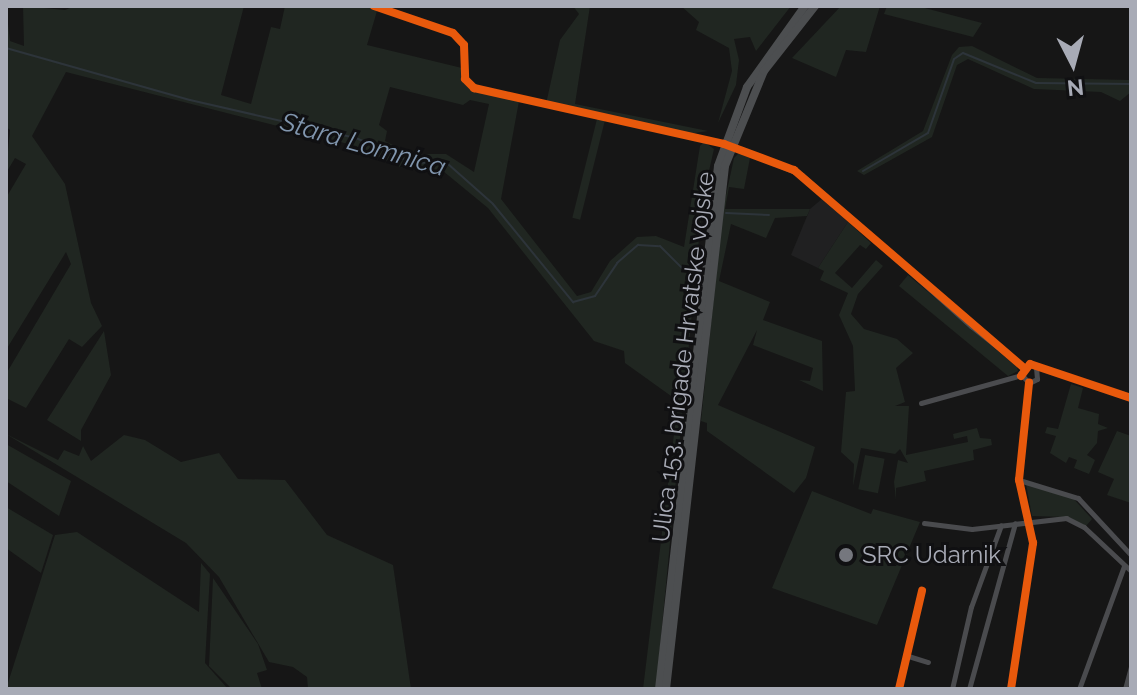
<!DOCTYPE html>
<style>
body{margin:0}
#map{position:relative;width:1137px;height:695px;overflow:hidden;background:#161616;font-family:Raleway,sans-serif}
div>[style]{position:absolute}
.built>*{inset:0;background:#202021}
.green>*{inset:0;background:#202621;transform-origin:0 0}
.stream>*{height:2px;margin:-1px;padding:0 1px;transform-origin:1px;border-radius:1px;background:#2d343a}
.minor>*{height:5px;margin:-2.5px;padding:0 2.5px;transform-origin:2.5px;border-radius:2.5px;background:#4a4b4e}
.primary>*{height:8px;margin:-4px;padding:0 4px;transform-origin:4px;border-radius:4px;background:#4c4e50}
.cycleway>*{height:8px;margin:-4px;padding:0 4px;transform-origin:4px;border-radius:4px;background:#e8590c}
.dots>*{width:22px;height:22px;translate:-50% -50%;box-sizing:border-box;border:4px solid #101012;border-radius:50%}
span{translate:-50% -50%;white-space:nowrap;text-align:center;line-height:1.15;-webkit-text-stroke:6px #101012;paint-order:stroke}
.street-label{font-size:24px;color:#a8abb6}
.poi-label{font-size:24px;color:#a8abb6}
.left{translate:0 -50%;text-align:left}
.water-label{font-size:26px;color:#8196ae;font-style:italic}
.frame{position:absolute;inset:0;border:8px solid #a8abb6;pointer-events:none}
.north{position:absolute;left:1033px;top:24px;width:80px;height:80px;-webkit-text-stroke:6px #101012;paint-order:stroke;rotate:174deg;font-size:22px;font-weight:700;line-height:32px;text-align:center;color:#a8abb6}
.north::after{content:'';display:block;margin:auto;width:28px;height:36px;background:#a8abb6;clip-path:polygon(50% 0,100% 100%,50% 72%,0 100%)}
</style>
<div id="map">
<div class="built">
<i style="clip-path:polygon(823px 198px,848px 222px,818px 268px,791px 255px,810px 209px)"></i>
</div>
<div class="green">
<i style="clip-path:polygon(evenodd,6px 6px,10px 41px,24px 46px,23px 6px,65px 10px,75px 6px,244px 6px,221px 95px,251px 104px,271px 27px,280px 29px,285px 6px,372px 6px,377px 11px,367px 45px,462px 68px,463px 79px,471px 89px,519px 101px,501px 199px,577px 296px,591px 292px,610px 261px,637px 237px,656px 236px,684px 247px,700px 146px,704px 142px,714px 149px,703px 197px,656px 689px,643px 689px,678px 401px,625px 363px,624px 351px,594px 341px,488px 208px,443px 171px,402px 168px,356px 146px,66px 72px,32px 136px,65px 184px,91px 303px,102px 326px,82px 347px,69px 339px,26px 408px,6px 398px,6px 374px,71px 264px,66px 252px,6px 350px,6px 198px,26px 164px,15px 158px,6px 173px,10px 130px,6px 127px,6px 6px,390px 87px,463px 105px,470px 100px,489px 104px,474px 172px,446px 154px,411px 154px,385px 141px,387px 131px,379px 125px,390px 87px)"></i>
<i style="clip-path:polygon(573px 6px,590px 6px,575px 104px,708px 131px,688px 134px,546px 104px,560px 40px,579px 14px)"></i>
<i style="clip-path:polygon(681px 6px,791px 6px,756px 51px,750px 37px,734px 39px,739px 60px,736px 85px,718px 123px,732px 71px,729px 48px,696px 30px,699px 22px)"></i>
<i style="clip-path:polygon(841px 6px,880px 6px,866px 52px,846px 50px,836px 77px,792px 58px)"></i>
<i style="clip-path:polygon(887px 6px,917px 6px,982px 23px,973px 37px,884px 14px)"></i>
<i style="clip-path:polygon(972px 46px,1037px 78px,1131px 80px,1131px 92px,1120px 101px,1101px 92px,1034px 89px,968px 59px,957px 65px,932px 137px,864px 175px,857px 171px,923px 131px,952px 55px,959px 47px)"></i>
<i style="left:598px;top:115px;width:8px;height:106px;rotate:14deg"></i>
<i style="clip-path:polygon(739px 153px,750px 158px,744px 189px,729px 187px,725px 209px,810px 209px,807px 216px,775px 218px,766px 238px,731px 224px,719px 281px,770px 302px,763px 320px,822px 341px,823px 391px,799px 380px,810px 381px,813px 368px,753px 345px,757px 330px,718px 405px,815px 447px,806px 478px,794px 493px,707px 431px,707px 423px,701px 421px,723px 209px,734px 158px)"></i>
<i style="clip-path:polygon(848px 222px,871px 243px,866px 249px,860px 245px,835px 273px,852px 288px,876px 260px,883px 266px,858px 294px,851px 314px,864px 329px,897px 339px,913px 353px,896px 368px,905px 402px,895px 406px,909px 406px,906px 455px,968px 442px,967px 436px,954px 439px,953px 434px,977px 428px,980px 438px,991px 439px,992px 445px,973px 450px,974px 460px,924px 471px,926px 481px,896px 488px,896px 500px,894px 482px,898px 460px,908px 463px,900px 449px,895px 454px,861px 448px,853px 486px,854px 464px,841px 452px,846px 392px,855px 391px,853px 346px,839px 315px,848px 293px,820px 280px,824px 271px,818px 268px)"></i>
<i style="clip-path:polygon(908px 275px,1017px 367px,1018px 371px,1008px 376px,899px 286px)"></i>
<i style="clip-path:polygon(104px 331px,111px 375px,81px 430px,81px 441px,47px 420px)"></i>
<i style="clip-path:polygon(1071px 384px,1083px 388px,1078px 408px,1099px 414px,1098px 424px,1108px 428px,1098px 431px,1097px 443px,1087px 455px,1095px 460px,1089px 474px,1074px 468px,1077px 460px,1069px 457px,1066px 463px,1050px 453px,1056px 436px,1045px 433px,1047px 427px,1058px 429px)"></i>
<i style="clip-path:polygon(1117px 431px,1131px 436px,1131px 503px,1107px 495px,1114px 479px,1098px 472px)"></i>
<i style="clip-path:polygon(6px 434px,58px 460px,64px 450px,79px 456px,83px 446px,91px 461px,124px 435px,145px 440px,181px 462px,219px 453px,238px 479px,285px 480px,327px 535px,393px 565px,411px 689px,308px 689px,307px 677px,293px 667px,269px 662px,219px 577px,186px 543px)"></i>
<i style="clip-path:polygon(6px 444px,71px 481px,59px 516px,6px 481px)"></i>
<i style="left:865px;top:455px;width:20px;height:35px;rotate:11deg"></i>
<i style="clip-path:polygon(1026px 484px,1072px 497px,1092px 519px,1086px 526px,1066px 517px,1032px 516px)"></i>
<i style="clip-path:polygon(812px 491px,871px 514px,873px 509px,920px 522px,877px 625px,772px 588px)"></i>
<i style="clip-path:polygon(6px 507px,53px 535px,41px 573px,6px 548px)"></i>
<i style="clip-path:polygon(77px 532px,199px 612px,201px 563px,210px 574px,205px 663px,228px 689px,6px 689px,55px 535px)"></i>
<i style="clip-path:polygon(213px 578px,258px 644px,267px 670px,257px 673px,262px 689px,232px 689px,209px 666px)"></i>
</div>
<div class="stream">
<i style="left:6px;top:48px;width:191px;rotate:15.8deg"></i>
<i style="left:190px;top:100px;width:170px;rotate:12.9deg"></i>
<i style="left:356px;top:138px;width:59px;rotate:24deg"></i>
<i style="left:410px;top:162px;width:38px;rotate:3deg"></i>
<i style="left:448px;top:164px;width:60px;rotate:41.6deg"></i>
<i style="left:493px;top:204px;width:127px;rotate:50.8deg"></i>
<i style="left:573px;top:302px;width:23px;rotate:-15deg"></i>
<i style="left:595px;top:296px;width:40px;rotate:-56deg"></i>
<i style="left:617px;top:263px;width:28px;rotate:-41deg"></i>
<i style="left:638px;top:245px;width:22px;rotate:3deg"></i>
<i style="left:660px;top:246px;width:33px;rotate:45deg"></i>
<i style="left:863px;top:171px;width:75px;rotate:-30.3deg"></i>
<i style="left:928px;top:133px;width:78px;rotate:-70.6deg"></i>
<i style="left:954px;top:59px;width:11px;rotate:-34deg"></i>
<i style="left:963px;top:53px;width:79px;rotate:22.3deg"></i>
<i style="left:1036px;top:83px;width:95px;rotate:0.6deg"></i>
<i style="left:726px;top:213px;width:43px;rotate:2.7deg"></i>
</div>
<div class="minor">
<i style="left:733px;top:146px;width:75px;rotate:22.8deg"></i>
<i style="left:802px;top:175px;width:227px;rotate:41.8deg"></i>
<i style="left:971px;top:326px;width:66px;rotate:38.3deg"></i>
<i style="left:1029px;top:383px;width:13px;rotate:-132deg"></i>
<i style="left:1020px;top:373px;width:13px;rotate:-42deg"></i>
<i style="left:1030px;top:364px;width:107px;rotate:18.6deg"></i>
<i style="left:1029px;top:383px;width:9px;rotate:-27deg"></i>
<i style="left:1037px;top:379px;width:12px;rotate:-95deg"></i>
<i style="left:921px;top:403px;width:104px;rotate:-15.6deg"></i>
<i style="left:1019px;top:480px;width:62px;rotate:17deg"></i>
<i style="left:1078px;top:498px;width:78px;rotate:47.1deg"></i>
<i style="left:924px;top:523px;width:48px;rotate:7.1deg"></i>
<i style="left:972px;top:529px;width:95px;rotate:-6.7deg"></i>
<i style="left:1066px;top:518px;width:20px;rotate:27deg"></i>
<i style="left:1084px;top:527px;width:64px;rotate:43.1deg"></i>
<i style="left:905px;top:655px;width:24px;rotate:17deg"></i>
<i style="left:899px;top:689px;width:101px;rotate:-76.8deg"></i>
<i style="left:952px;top:689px;width:84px;rotate:-77deg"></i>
<i style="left:971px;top:607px;width:87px;rotate:-69.9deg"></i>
<i style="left:969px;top:689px;width:172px;rotate:-74.5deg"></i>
<i style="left:1011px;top:689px;width:148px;rotate:-81.4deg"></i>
<i style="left:1033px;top:543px;width:65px;rotate:-102.5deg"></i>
<i style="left:1019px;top:480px;width:98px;rotate:-84.1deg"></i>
<i style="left:1079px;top:689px;width:131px;rotate:-69.9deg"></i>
<i style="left:1125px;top:689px;width:24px;rotate:-75deg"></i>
</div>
<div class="primary">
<i style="left:659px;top:689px;width:526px;rotate:-83.56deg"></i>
<i style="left:718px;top:166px;width:84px;rotate:-69.8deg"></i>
<i style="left:747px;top:87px;width:100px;rotate:-54.4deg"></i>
<i style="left:666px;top:689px;width:526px;rotate:-83.56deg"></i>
<i style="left:725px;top:166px;width:103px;rotate:-67.7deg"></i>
<i style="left:764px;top:71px;width:83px;rotate:-51.9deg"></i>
</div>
<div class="cycleway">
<i style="left:374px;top:6px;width:83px;rotate:18.9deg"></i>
<i style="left:453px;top:33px;width:16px;rotate:47deg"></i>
<i style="left:464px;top:45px;width:34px;rotate:88deg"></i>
<i style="left:465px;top:79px;width:13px;rotate:45deg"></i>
<i style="left:474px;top:88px;width:256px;rotate:12.6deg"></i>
<i style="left:724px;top:144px;width:75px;rotate:20.4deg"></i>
<i style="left:794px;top:170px;width:302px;rotate:40.7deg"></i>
<i style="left:1021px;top:376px;width:15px;rotate:-53deg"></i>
<i style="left:1030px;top:364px;width:107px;rotate:18.6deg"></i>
<i style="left:899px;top:689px;width:101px;rotate:-76.8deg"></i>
<i style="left:1011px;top:689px;width:148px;rotate:-81.4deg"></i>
<i style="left:1033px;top:543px;width:65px;rotate:-102.5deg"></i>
<i style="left:1019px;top:480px;width:98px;rotate:-84.1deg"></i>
</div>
<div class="dots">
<i style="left:846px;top:555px;background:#75777e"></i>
</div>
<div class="street-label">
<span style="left:683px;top:357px;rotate:-83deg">Ulica 153. brigade Hrvatske vojske</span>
</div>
<div class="poi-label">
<span class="left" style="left:862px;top:555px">SRC Udarnik</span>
</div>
<div class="water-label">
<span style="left:363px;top:145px;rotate:16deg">Stara Lomnica</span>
</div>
<div class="frame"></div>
<div class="north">N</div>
</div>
